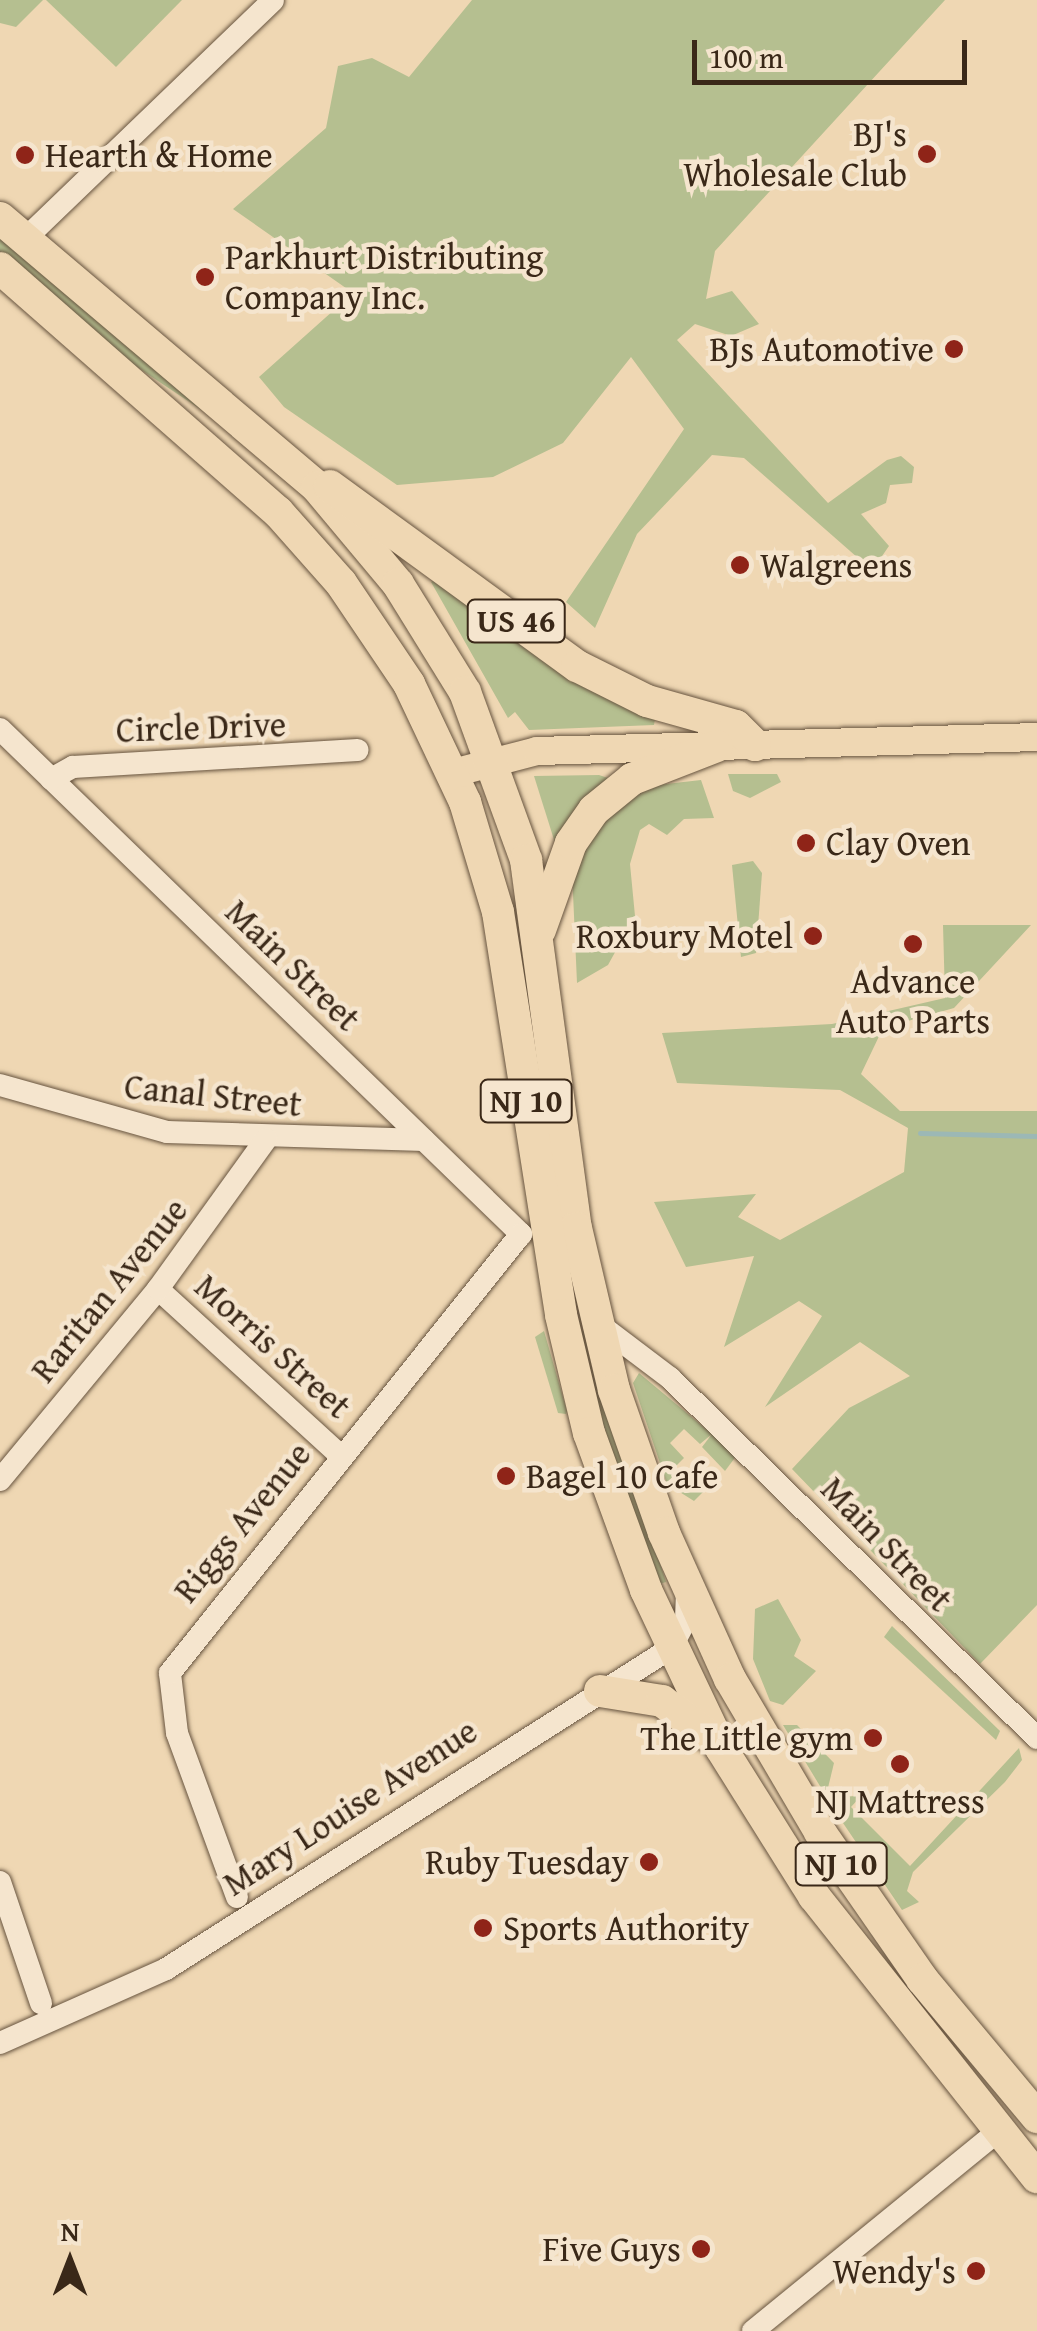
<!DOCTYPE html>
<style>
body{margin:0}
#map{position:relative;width:1037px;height:2331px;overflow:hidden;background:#efd7b3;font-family:"Gentium Book Plus",serif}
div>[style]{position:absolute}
.green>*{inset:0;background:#b5bf90}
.stream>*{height:5px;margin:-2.5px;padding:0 2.5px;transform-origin:2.5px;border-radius:2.5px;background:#9cb8b5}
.roads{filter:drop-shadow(0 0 2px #67543f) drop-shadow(0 0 2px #67543f)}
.minor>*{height:22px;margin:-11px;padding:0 11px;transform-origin:11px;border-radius:11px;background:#f5e5ce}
.major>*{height:28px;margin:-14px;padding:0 14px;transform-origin:14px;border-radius:14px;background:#efd7b3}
.highway>*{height:32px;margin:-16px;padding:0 16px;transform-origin:16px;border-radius:16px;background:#efd7b3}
.dots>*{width:28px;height:28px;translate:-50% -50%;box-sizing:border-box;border:5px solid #f5e5ce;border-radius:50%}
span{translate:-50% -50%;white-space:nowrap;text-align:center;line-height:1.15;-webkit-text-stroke:9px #f5e5ce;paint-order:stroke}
.shield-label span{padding:2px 8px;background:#f5e5ce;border:2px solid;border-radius:8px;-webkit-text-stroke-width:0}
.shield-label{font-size:32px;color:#3a2818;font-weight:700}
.poi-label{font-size:35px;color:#3a2818}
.right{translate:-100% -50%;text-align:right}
.left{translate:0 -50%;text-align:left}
.street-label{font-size:35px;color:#3a2818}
.north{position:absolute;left:20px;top:2211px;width:100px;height:100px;-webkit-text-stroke:8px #f5e5ce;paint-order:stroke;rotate:0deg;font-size:28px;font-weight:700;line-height:40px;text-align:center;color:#3a2818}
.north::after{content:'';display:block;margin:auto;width:35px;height:45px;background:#3a2818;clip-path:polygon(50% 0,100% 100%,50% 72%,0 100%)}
.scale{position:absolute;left:692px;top:40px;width:275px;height:45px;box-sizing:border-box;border:5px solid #3a2818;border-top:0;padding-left:12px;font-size:30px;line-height:35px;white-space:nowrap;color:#3a2818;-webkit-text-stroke:8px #f5e5ce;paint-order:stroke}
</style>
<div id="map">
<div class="green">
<i style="clip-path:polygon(0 0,43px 0,16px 27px,0 23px)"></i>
<i style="clip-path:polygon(46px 0,182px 0,116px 67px)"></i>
<i style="clip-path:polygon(472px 0,945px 0,715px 251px,706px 299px,732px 291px,759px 324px,731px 336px,695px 324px,677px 340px,828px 503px,887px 460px,901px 456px,914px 467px,912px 483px,890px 485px,886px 503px,861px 514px,889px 546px,880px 559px,866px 565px,744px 458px,712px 455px,637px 534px,595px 628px,566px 602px,684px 429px,631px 357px,563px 443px,493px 477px,397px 485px,284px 407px,259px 377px,353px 293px,233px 209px,326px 128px,338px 66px,372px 58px,409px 77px)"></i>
<i style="clip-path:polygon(0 234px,218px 421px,128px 361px,0 254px)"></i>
<i style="clip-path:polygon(439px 578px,655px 719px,654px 725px,529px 730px,515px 712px,508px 718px,431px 582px)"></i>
<i style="clip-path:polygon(728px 774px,777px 774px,781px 782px,750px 798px,733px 791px)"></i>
<i style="clip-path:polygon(599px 775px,608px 778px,555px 843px,534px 776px)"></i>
<i style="clip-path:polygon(701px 780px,714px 818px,684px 819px,667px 835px,649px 824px,640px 830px,630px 864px,635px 916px,608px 965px,577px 983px,572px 871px,605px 811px,649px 786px)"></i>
<i style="clip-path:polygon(753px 861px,762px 873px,756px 953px,741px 957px,732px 865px)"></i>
<i style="clip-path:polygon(943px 925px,1031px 925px,954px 1008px,883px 1028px,861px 1074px,900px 1111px,1037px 1111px,1037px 1605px,980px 1664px,792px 1469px,849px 1408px,910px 1376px,860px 1342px,765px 1407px,822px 1316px,799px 1301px,724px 1347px,754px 1256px,686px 1267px,654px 1202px,756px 1194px,738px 1217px,780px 1240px,904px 1172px,908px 1128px,840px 1090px,677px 1083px,662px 1033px,832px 1024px,945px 998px)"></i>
<i style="clip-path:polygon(544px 1331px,567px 1411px,566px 1414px,558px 1413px,535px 1337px)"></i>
<i style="clip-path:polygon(578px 1331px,587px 1331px,666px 1582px,656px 1585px,615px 1471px)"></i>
<i style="clip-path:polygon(639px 1373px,737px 1455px,725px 1471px,702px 1447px,712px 1434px,700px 1444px,684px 1429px,670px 1443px,684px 1458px,676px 1466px,682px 1479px,711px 1467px,720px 1475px,694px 1501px,667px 1484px,633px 1383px)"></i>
<i style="clip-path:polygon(778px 1599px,801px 1640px,794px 1656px,816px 1671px,783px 1705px,770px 1701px,753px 1659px,755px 1609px)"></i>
<i style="clip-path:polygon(892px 1626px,1000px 1731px,996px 1740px,884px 1637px)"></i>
<i style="clip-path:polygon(783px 1725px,797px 1725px,834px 1763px,826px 1796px)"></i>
<i style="clip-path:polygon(1019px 1748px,1022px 1760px,1005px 1782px,913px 1872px,907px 1891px,919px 1902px,902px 1910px,843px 1823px,846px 1797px,862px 1795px,851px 1807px,910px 1866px)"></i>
</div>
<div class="stream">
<i style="left:920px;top:1133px;width:117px;rotate:1.5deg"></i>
</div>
<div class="roads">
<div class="minor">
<i style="left:25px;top:239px;width:344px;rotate:-43.9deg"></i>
<i style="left:0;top:729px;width:726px;rotate:44.11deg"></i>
<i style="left:51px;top:779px;width:25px;rotate:-29deg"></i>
<i style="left:73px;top:767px;width:285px;rotate:-3.4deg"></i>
<i style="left:0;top:1085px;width:173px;rotate:15.7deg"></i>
<i style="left:167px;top:1132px;width:257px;rotate:1.8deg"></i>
<i style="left:158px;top:1289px;width:246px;rotate:42.4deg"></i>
<i style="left:596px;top:1322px;width:93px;rotate:37.1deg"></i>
<i style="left:670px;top:1378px;width:514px;rotate:44.45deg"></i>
<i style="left:0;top:1480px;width:248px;rotate:-50.4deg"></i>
<i style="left:158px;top:1289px;width:185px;rotate:-54.2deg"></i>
<i style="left:0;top:1882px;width:128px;rotate:71.3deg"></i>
<i style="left:237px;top:1897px;width:175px;rotate:-110.1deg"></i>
<i style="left:177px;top:1733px;width:60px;rotate:-96.7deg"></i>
<i style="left:170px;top:1673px;width:562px;rotate:-51.36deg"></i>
<i style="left:0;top:2043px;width:182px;rotate:-24deg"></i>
<i style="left:166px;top:1969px;width:598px;rotate:-32.44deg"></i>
<i style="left:671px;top:1648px;width:32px;rotate:-62deg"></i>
<i style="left:686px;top:1620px;width:29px;rotate:-88deg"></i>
<i style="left:753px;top:2331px;width:313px;rotate:-39.2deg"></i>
</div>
<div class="major">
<i style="left:453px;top:773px;width:87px;rotate:-14.7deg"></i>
<i style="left:537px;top:751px;width:500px;rotate:-1.6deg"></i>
</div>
<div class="highway">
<i style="left:0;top:218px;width:416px;rotate:40.3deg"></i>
<i style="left:317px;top:487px;width:126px;rotate:50.1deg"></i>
<i style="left:398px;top:584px;width:127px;rotate:58.2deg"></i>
<i style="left:465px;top:692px;width:179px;rotate:70deg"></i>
<i style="left:526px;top:860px;width:371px;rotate:82.3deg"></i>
<i style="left:576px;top:1228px;width:166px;rotate:76.8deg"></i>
<i style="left:614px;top:1390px;width:151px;rotate:70.7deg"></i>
<i style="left:664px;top:1533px;width:160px;rotate:65.7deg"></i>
<i style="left:730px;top:1679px;width:178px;rotate:59.5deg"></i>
<i style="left:820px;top:1832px;width:179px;rotate:55.2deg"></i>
<i style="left:922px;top:1979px;width:180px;rotate:50.2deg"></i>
<i style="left:0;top:268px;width:370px;rotate:41.3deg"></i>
<i style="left:278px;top:512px;width:95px;rotate:48.4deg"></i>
<i style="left:341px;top:583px;width:122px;rotate:56deg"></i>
<i style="left:409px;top:684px;width:131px;rotate:64.6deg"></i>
<i style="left:465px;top:802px;width:115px;rotate:73.3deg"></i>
<i style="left:498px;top:912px;width:408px;rotate:81.1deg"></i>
<i style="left:561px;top:1315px;width:121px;rotate:76.7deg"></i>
<i style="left:589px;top:1433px;width:167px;rotate:70deg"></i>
<i style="left:646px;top:1590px;width:175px;rotate:64.6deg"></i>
<i style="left:721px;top:1748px;width:175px;rotate:57.9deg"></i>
<i style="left:814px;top:1896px;width:359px;rotate:51.6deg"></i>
<i style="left:330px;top:486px;width:306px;rotate:36.1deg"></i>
<i style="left:577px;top:666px;width:78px;rotate:26.6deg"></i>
<i style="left:647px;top:701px;width:92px;rotate:15.7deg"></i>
<i style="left:736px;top:726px;width:27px;rotate:45deg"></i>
<i style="left:540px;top:930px;width:92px;rotate:-70.4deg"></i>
<i style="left:571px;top:843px;width:40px;rotate:-55.1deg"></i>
<i style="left:594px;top:810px;width:49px;rotate:-39.2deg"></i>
<i style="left:632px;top:779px;width:91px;rotate:-21.2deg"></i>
<i style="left:600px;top:1691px;width:63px;rotate:9.2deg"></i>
<i style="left:662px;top:1701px;width:56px;rotate:37.1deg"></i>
</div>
</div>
<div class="dots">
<i style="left:927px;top:154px;background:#8f2418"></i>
<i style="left:25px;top:155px;background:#8f2418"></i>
<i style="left:205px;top:277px;background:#8f2418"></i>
<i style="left:954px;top:349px;background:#8f2418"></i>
<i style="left:740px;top:565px;background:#8f2418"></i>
<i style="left:806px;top:843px;background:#8f2418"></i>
<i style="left:813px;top:936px;background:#8f2418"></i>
<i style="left:913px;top:944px;background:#8f2418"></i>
<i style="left:506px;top:1476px;background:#8f2418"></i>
<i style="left:873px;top:1738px;background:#8f2418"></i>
<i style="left:900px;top:1764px;background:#8f2418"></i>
<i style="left:649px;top:1862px;background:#8f2418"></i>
<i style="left:483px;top:1928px;background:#8f2418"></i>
<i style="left:701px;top:2249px;background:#8f2418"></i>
<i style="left:976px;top:2271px;background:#8f2418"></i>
</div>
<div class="shield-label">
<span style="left:516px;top:621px">US 46</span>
<span style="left:526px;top:1101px">NJ 10</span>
<span style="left:841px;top:1864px">NJ 10</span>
</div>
<div class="poi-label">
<span class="right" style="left:907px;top:154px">BJ's<br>Wholesale Club</span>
<span class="left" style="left:45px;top:155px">Hearth &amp; Home</span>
<span class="left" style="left:225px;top:277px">Parkhurt Distributing<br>Company Inc.</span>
<span class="right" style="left:934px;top:349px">BJs Automotive</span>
<span class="left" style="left:760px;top:565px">Walgreens</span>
<span class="left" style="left:826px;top:843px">Clay Oven</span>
<span class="right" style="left:793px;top:936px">Roxbury Motel</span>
<span style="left:913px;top:1001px">Advance<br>Auto Parts</span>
<span class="left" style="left:526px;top:1476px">Bagel 10 Cafe</span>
<span class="right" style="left:853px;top:1738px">The Little gym</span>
<span style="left:900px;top:1801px">NJ Mattress</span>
<span class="right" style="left:629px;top:1862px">Ruby Tuesday</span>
<span class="left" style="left:503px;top:1928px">Sports Authority</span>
<span class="right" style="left:681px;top:2249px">Five Guys</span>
<span class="right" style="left:956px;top:2271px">Wendy's</span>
</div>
<div class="street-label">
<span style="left:201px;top:727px;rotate:-2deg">Circle Drive</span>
<span style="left:293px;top:965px;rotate:44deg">Main Street</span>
<span style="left:213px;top:1095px;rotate:6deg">Canal Street</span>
<span style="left:109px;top:1290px;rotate:-51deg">Raritan Avenue</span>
<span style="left:273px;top:1346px;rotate:42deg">Morris Street</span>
<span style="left:242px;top:1522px;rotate:-51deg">Riggs Avenue</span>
<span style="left:887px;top:1544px;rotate:46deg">Main Street</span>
<span style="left:350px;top:1807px;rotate:-33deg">Mary Louise Avenue</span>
</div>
<div class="north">N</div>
<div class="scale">100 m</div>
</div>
